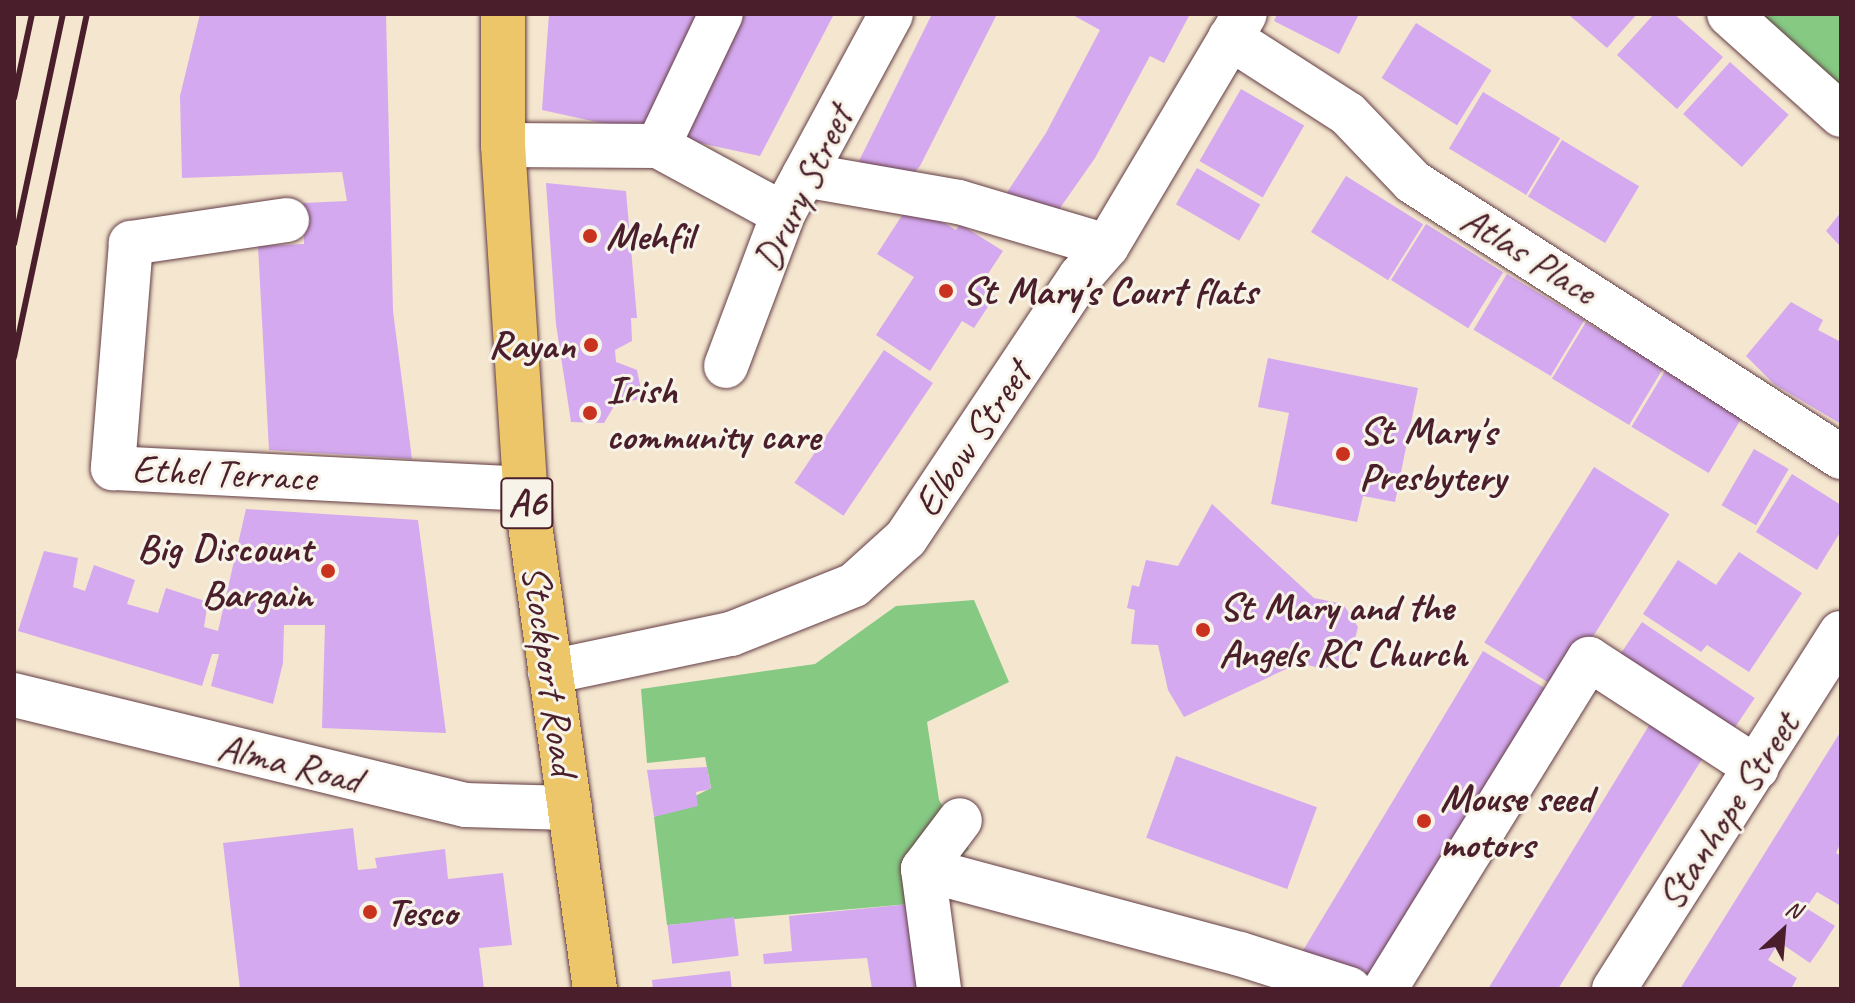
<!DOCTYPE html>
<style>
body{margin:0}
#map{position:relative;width:1855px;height:1003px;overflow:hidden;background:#f4e6cf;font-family:Caveat,sans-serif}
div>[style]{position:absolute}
.green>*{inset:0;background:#85c983}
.building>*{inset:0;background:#d4a9ef;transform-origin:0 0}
.roads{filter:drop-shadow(0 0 2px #643d44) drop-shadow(0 0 2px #643d44)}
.minor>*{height:44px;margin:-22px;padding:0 22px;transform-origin:22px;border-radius:22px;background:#fff}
.highway>*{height:44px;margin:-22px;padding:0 22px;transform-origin:22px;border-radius:22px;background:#ecc669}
.rail>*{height:6px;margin:-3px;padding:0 3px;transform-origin:3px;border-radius:3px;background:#4a1f2b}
.dots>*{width:22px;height:22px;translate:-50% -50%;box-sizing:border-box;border:4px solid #f7f3e8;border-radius:50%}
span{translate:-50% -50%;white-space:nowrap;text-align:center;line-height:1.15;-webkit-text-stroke:6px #f7f3e8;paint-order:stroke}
.shield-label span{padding:2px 6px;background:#f7f3e8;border:2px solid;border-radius:6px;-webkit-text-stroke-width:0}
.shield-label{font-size:38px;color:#4a1f2b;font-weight:700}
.street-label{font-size:40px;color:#4a1f2b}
.poi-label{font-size:40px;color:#4a1f2b;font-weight:700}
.left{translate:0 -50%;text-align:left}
.right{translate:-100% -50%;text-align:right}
.frame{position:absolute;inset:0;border:16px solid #4a1f2b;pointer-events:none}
.north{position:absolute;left:1743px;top:891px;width:80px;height:80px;-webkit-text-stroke:6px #f7f3e8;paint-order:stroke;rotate:26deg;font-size:22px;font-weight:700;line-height:32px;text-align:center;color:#4a1f2b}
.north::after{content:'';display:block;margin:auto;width:28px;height:36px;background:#4a1f2b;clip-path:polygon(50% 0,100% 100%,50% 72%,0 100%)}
</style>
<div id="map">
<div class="green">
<i style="clip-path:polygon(1729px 14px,1841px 14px,1841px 115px)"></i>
<i style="clip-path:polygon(974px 600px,1009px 682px,927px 722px,939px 800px,969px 849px,910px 904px,667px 925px,654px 817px,711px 788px,705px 757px,647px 763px,641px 689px,815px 664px,896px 606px)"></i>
</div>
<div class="building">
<i style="clip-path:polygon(200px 14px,386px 14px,393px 311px,412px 459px,269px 450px,258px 246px,304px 244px,303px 203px,347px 201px,342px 172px,182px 178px,180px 96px)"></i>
<i style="clip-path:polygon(549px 14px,704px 14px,647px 133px,542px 110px)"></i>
<i style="clip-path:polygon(741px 14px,834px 14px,760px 156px,681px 139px)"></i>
<i style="clip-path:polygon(932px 14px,997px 14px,920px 166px,908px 180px,856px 167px)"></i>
<i style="clip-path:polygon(1071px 14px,1190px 14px,1164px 63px,1150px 56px,1095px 158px,1053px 218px,1004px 197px,1046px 133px,1100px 30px)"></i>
<i style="clip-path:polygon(1277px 14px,1359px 14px,1339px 54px,1274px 21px)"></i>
<i style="clip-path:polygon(1568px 14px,1637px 14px,1607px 48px)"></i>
<i style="clip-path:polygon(1654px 14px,1674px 14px,1723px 57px,1677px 109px,1617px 55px)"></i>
<i style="left:1416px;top:23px;width:89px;height:65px;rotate:32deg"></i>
<i style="left:1730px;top:62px;width:79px;height:70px;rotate:42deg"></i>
<i style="left:1241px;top:89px;width:73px;height:83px;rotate:30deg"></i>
<i style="left:1483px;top:92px;width:90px;height:66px;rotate:31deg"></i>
<i style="left:1562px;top:140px;width:90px;height:66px;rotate:31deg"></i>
<i style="left:1197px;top:168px;width:73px;height:42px;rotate:30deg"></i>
<i style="left:1346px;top:176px;width:91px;height:66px;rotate:32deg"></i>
<i style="clip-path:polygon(546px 183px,626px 191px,637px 318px,631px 318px,632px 341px,615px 350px,616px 362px,637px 370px,643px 399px,616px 403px,604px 423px,571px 422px,556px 324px)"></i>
<i style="clip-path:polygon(910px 203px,956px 230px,960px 224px,1003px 251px,980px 286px,995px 296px,974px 328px,962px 321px,930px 371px,876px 335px,914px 277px,877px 254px)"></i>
<i style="clip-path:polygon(1841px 212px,1841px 247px,1826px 231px)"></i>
<i style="left:1426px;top:224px;width:91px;height:66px;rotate:32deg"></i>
<i style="left:1507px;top:274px;width:90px;height:65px;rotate:31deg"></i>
<i style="clip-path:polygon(1791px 302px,1823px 320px,1818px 330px,1841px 342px,1841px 424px,1774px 384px,1746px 356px)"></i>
<i style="left:1586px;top:322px;width:90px;height:66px;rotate:31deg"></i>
<i style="left:884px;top:350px;width:59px;height:160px;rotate:34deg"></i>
<i style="clip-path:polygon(1268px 358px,1418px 388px,1395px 502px,1363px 496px,1357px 522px,1271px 504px,1289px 413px,1258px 407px)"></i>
<i style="left:1665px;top:371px;width:90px;height:65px;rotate:31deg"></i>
<i style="left:1754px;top:449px;width:40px;height:65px;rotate:30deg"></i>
<i style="left:1594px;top:467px;width:89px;height:207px;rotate:32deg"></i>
<i style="clip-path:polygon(1792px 474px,1841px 505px,1841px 531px,1817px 570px,1756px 532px)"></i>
<i style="clip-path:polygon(1212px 504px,1314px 598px,1343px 604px,1358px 627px,1351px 654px,1324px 669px,1299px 663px,1184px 717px,1168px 690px,1158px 645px,1131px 644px,1135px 610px,1127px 608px,1132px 585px,1139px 587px,1146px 560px,1178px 566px)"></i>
<i style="clip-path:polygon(246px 509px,418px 520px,446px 733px,322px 728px,325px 625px,284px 625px,283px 663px,273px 704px,211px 686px,219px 654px,212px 654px,202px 686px,18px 631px,44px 551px,78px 558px,73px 587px,85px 591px,94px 565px,135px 580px,127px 604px,158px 613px,166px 588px,208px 602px,204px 627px,218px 631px)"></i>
<i style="clip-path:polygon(1739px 552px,1802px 593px,1749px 672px,1707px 645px,1701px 652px,1643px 614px,1678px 560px,1716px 585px)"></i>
<i style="left:1642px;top:622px;width:136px;height:47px;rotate:34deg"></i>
<i style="left:1483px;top:651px;width:79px;height:352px;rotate:31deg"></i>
<i style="clip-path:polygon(1656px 714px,1709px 748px,1558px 989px,1488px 989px)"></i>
<i style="clip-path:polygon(1841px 731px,1841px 842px,1836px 853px,1841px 856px,1841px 906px,1817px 892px,1806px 908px,1835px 926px,1822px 946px,1810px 963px,1779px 942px,1768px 960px,1797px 978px,1791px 989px,1680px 989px)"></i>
<i style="left:1176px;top:756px;width:150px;height:87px;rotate:20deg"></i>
<i style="clip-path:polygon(707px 767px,711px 789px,696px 792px,698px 806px,654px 817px,647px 770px)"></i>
<i style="clip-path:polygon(353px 828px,358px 870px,377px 868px,375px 858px,445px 849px,448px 879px,503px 873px,512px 945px,479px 948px,484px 989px,240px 989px,223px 843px)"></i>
<i style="clip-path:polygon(910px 904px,924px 989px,872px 989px,867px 958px,764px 964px,763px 954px,792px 951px,789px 916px)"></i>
<i style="left:734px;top:917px;width:39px;height:67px;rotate:83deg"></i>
<i style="clip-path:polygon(730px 971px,732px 989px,653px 989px,652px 980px)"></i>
</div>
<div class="roads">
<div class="minor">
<i style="left:1729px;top:14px;width:151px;rotate:42deg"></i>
<i style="left:1230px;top:38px;width:140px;rotate:32.8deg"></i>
<i style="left:1348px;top:114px;width:94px;rotate:46.3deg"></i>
<i style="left:1413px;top:182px;width:509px;rotate:32.72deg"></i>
<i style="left:503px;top:145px;width:155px;rotate:0.4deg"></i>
<i style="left:658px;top:146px;width:142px;rotate:28.5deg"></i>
<i style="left:658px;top:146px;width:146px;rotate:-64.5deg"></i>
<i style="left:804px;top:175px;width:157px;rotate:9.9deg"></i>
<i style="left:959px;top:202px;width:154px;rotate:16.6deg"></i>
<i style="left:287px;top:220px;width:158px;rotate:171.6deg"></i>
<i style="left:131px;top:243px;width:226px;rotate:94.6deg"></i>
<i style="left:113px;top:468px;width:413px;rotate:2.9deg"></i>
<i style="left:726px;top:366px;width:162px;rotate:-69.4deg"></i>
<i style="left:783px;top:214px;width:227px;rotate:-61.6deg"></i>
<i style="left:550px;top:672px;width:185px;rotate:-11.9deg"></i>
<i style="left:731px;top:634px;width:132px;rotate:-21.7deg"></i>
<i style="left:854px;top:585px;width:70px;rotate:-42.1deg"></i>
<i style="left:906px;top:538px;width:314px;rotate:-56.3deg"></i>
<i style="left:1080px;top:277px;width:41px;rotate:-48.9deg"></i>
<i style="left:1107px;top:246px;width:270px;rotate:-59.3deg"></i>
<i style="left:14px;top:695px;width:464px;rotate:13.7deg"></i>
<i style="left:465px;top:805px;width:105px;rotate:1.6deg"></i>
<i style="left:923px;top:869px;width:328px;rotate:15deg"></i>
<i style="left:1240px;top:954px;width:115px;rotate:17.7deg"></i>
<i style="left:939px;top:989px;width:121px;rotate:-97.6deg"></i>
<i style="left:923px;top:869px;width:61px;rotate:-52.9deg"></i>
<i style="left:1385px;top:989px;width:388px;rotate:-58.3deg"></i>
<i style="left:1589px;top:659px;width:200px;rotate:33deg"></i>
<i style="left:1614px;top:989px;width:422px;rotate:-57.5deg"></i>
</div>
<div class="highway">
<i style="left:503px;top:14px;width:131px;rotate:90deg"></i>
<i style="left:503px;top:145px;width:345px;rotate:86.3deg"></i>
<i style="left:525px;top:489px;width:505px;rotate:82.03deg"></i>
</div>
</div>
<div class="rail">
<i style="left:14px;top:98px;width:86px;rotate:-77.9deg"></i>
<i style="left:14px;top:244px;width:235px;rotate:-78deg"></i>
<i style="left:14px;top:357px;width:351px;rotate:-78deg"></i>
</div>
<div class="dots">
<i style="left:590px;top:236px;background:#c8321e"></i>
<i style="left:946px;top:291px;background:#c8321e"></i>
<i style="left:591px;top:345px;background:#c8321e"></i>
<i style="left:590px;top:413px;background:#c8321e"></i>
<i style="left:1343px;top:454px;background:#c8321e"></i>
<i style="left:328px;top:571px;background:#c8321e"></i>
<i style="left:1203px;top:630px;background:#c8321e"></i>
<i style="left:1424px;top:821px;background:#c8321e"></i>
<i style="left:370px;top:912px;background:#c8321e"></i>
</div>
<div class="shield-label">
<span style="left:527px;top:503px">A6</span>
</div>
<div class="street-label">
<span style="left:803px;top:188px;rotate:-64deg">Drury Street</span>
<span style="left:1529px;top:255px;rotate:32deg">Atlas Place</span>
<span style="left:972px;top:439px;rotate:-56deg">Elbow Street</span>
<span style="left:224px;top:473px;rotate:3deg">Ethel Terrace</span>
<span style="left:550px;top:670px;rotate:82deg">Stockport Road</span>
<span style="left:290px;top:763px;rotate:14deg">Alma Road</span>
<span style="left:1728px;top:811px;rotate:-57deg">Stanhope Street</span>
</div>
<div class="poi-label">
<span class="left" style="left:606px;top:236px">Mehfil</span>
<span class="left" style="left:962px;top:291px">St Mary's Court flats</span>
<span class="right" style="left:575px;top:345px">Rayan</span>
<span class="left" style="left:606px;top:413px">Irish<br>community care</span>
<span class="left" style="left:1359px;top:454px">St Mary's<br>Presbytery</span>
<span class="right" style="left:312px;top:571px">Big Discount<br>Bargain</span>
<span class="left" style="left:1219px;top:630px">St Mary and the<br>Angels RC Church</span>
<span class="left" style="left:1440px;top:821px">Mouse seed<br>motors</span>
<span class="left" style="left:386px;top:912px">Tesco</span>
</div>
<div class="frame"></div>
<div class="north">N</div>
</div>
